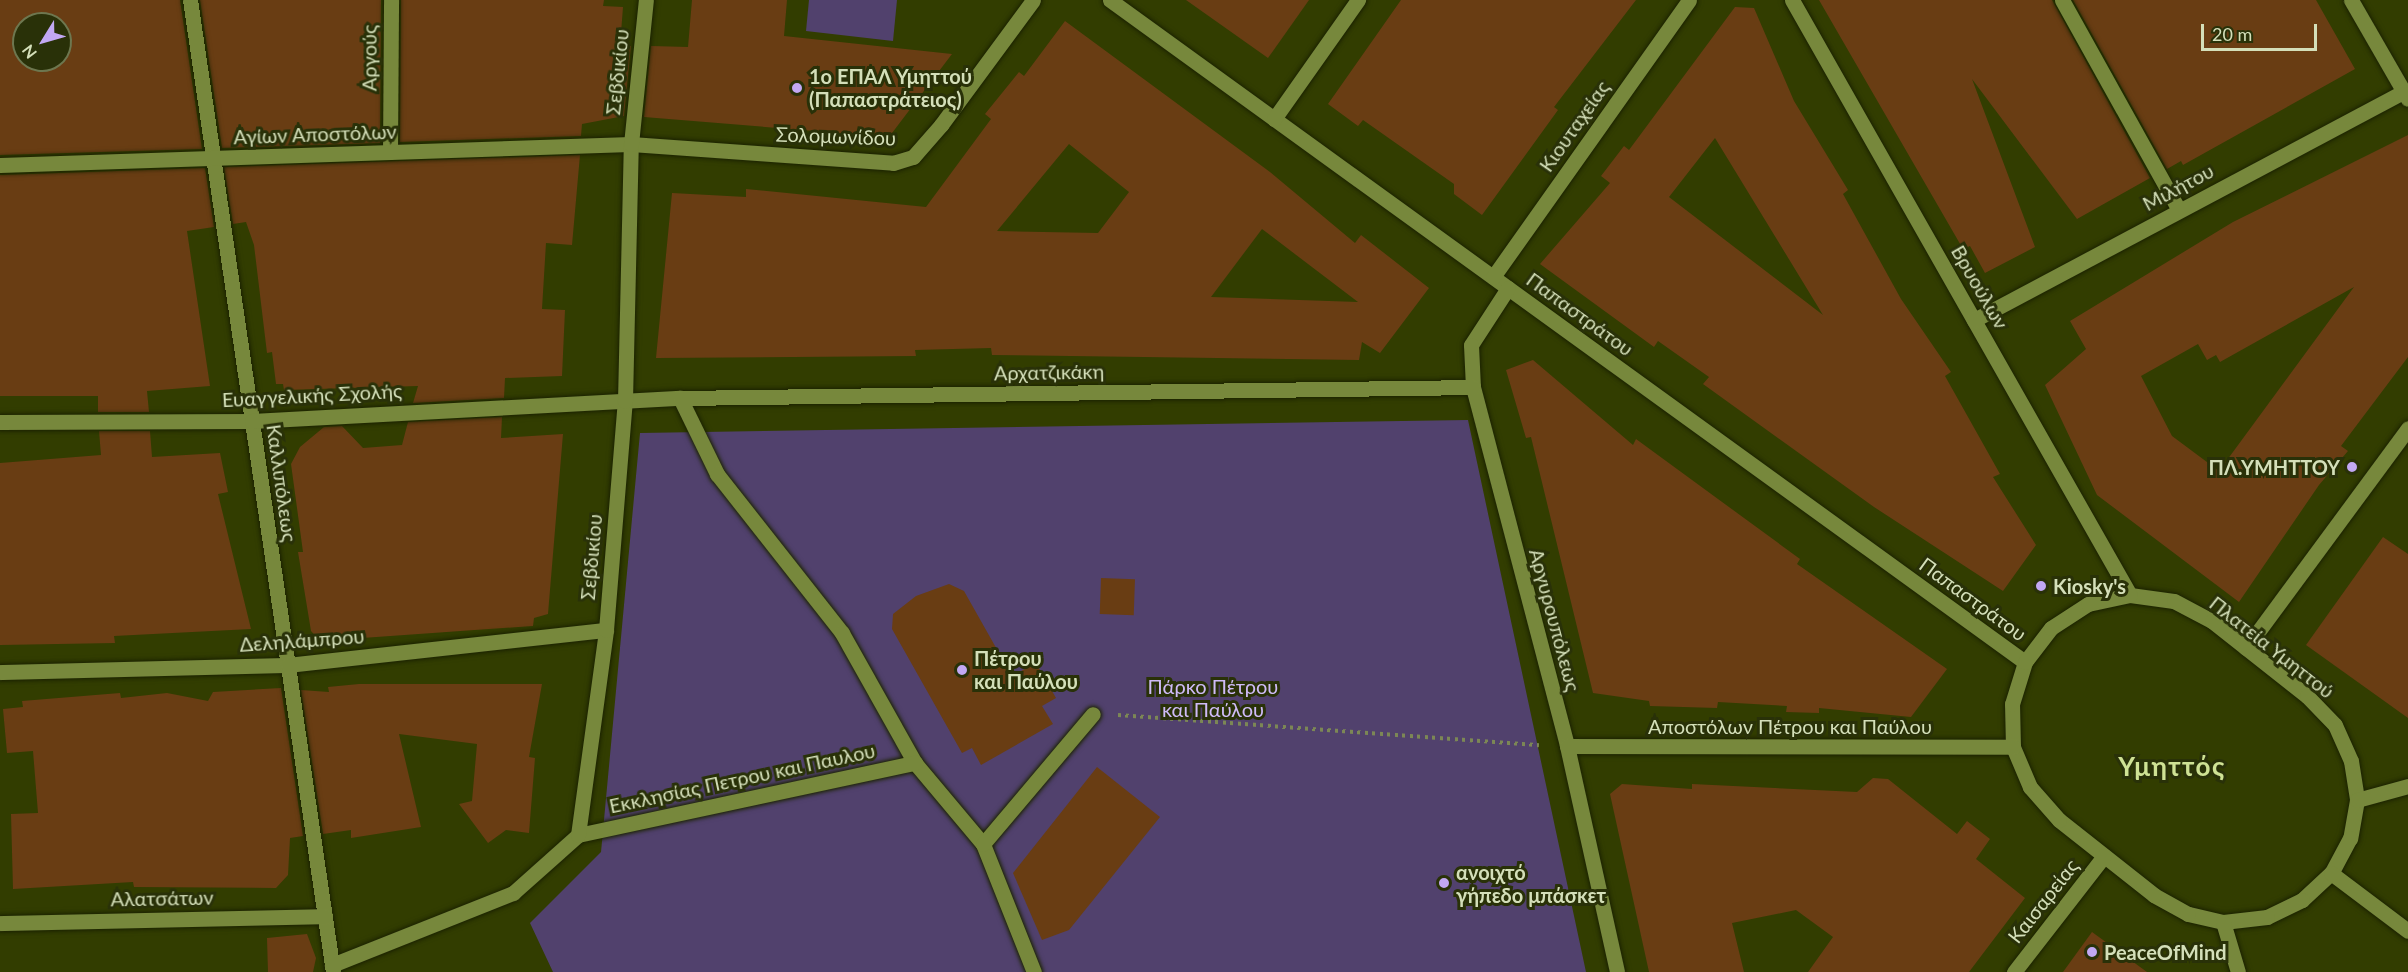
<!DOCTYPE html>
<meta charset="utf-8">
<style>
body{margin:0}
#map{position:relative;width:2408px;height:972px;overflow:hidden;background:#323d00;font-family:Lato,sans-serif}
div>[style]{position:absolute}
.green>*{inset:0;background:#51416d}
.building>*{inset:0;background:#693d13;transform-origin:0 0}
.path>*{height:4px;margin-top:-2px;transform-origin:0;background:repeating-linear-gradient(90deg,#7c8755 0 3px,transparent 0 7.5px)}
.roads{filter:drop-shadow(0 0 2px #1b2200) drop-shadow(0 0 2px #1b2200)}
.minor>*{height:15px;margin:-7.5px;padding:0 7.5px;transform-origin:7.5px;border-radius:7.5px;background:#77883c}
.dots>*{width:16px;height:16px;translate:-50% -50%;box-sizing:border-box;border:3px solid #293108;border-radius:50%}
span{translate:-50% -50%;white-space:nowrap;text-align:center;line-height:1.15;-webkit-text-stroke:6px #293108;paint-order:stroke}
.street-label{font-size:20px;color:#d4dfb9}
.poi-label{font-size:20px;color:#d4dfb9;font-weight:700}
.left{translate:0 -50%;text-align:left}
.right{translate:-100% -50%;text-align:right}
.park-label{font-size:20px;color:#cfbbf8}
.district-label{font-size:26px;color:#cfe294;font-weight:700;letter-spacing:1.5px}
.north{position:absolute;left:12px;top:12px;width:60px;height:60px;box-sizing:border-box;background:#293108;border:2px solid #6d774f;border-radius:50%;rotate:233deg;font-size:16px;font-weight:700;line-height:24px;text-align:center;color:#d4dfb9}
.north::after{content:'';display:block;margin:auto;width:21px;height:27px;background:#c2a8f3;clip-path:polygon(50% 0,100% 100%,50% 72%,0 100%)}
.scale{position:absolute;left:2201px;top:24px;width:116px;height:27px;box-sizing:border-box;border:3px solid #d4dfb9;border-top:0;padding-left:8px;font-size:18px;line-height:21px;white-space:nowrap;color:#d4dfb9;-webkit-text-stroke:4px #293108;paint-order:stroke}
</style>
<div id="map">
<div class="green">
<i style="clip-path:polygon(809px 0,897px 0,893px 41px,806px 31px)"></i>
<i style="clip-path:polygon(1468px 420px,1586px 972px,553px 972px,530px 923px,601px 852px,640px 433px)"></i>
</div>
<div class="building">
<i style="clip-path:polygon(evenodd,0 0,180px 0,202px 149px,0 155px,0 0,24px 24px,60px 24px,60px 60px,24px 60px,24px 24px)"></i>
<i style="clip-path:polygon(200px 0,381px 0,380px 143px,222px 148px)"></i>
<i style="clip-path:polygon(401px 0,604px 0,603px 6px,623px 7px,620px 46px,631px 46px,624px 116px,582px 124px,581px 136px,400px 142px)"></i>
<i style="clip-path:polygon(692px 0,787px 0,784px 36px,952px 54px,889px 137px,644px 117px,651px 46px,688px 47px)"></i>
<i style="clip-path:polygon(1186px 0,1309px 0,1268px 58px)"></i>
<i style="clip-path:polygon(1401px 0,1636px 0,1554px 107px,1558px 110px,1482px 215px,1454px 194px,1454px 184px,1363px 120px,1358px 126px,1328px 104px)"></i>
<i style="clip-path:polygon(1819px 0,2052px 0,2150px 178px,2077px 219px,1972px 79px,2035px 247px,1985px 273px,1970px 246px,1963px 249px)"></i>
<i style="clip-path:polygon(2073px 0,2316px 0,2355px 69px,2183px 165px,2181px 161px,2167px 169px)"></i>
<i style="clip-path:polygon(evenodd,1735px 7px,1754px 8px,1794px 101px,1848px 190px,1843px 194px,1901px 299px,1951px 372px,1945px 376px,2000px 474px,1993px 477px,2036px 545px,2003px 591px,1874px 507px,1703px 384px,1709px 377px,1658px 341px,1654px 347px,1540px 264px,1610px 183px,1601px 176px,1624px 146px,1629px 150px,1735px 7px,1715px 138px,1823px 315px,1669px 197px,1715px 138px)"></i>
<i style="clip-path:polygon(evenodd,1065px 21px,1270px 172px,1355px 243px,1361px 235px,1429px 288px,1380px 353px,1362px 342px,1359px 360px,992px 355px,991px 348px,915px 350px,916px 356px,656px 358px,672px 193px,746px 197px,746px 189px,926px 207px,991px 119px,985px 114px,1019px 72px,1024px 76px,1065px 21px,1069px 144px,1129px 192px,1098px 233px,997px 231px,1069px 144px,1065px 21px,1262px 229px,1358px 302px,1211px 297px,1262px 229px)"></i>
<i style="clip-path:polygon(evenodd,2408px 135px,2408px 357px,2341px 446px,2348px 451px,2319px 485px,2239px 602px,2097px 495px,2045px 385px,2086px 349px,2070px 321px,2233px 222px,2408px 135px,2354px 287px,2219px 471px,2172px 436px,2141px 376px,2198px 344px,2207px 360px,2216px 355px,2220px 362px,2354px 287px)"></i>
<i style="clip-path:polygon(580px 155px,572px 245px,546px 243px,542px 309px,565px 310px,562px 376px,505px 378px,504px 398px,413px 403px,418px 386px,284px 390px,283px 384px,276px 384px,272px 352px,267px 353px,254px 245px,246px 222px,233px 224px,224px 167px)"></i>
<i style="clip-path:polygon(205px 168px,214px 227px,187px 231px,210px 386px,147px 391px,149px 412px,98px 412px,98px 396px,0 396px,0 175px)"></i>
<i style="clip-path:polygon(1533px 360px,1633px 445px,1636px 439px,1800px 559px,1797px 564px,1947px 669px,1911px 717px,1819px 708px,1819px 713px,1786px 712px,1787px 706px,1718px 702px,1717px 708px,1650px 706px,1649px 701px,1593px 693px,1531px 437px,1526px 438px,1506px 370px)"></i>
<i style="clip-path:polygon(502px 417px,501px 438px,563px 434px,548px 614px,534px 618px,533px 626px,320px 641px,311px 631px,298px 552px,303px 552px,291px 464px,300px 447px,324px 427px,342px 426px,363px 448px,402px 445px,408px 422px)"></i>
<i style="clip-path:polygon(99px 431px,150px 431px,152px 457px,220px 453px,228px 492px,218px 494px,251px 629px,114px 636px,115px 643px,0 645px,0 463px,101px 455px)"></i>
<i style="clip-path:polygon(2383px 537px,2408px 554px,2408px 718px,2306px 645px)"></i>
<i style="left:1101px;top:578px;width:34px;height:36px;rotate:2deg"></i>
<i style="clip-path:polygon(949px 584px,964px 591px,1012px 676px,1036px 663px,1056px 698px,1042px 706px,1053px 724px,981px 765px,972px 748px,962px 753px,892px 629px,893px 614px,916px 596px)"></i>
<i style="clip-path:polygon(359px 684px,542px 684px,529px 757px,535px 758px,529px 833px,506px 830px,488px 843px,459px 804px,472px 801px,477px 744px,399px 734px,421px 827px,351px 838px,351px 830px,323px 834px,301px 690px,329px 692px,328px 687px)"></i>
<i style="clip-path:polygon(281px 688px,303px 836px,290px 838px,288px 875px,276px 888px,134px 887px,133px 882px,13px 889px,11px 814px,38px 813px,33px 751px,7px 753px,3px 709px,23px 707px,22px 701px,120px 693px,121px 698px,167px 693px,208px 701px,213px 692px)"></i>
<i style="clip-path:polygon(1097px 767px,1160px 817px,1069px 930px,1042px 940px,1013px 873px)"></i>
<i style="clip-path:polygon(1873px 778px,1888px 779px,1957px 834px,1967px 821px,1990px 839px,1976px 859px,2025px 898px,1969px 972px,1808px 972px,1833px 937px,1796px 910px,1732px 923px,1744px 972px,1649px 972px,1610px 794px,1622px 784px,1692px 789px,1692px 784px,1857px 792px)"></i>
<i style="clip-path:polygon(2092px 932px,2147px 972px,2063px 972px)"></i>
<i style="clip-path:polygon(307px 934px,316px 958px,313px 972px,268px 972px,267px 938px)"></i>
</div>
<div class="path">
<i style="left:1118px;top:715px;width:422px;rotate:4.1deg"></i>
</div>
<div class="roads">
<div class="minor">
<i style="left:190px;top:0;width:982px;rotate:81.63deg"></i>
<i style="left:1110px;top:0;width:1129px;rotate:35.89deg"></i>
<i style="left:1792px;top:0;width:684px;rotate:60.4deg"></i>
<i style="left:2062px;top:0;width:240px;rotate:60.9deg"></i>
<i style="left:2351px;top:0;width:114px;rotate:60.1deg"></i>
<i style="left:1274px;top:119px;width:146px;rotate:-54.8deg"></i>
<i style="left:390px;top:152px;width:152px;rotate:-89.6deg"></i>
<i style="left:0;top:165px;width:631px;rotate:-1.91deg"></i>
<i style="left:631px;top:144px;width:263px;rotate:4.1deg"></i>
<i style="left:893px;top:163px;width:21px;rotate:-17deg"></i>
<i style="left:913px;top:157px;width:43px;rotate:-48.8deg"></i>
<i style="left:941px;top:125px;width:155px;rotate:-53.6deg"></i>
<i style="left:1493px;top:277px;width:339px;rotate:-54.7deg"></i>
<i style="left:1508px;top:288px;width:68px;rotate:123deg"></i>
<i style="left:1471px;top:345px;width:42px;rotate:87.3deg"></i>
<i style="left:1473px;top:387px;width:371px;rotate:75.3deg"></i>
<i style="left:1567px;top:746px;width:231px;rotate:77.5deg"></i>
<i style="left:1974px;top:320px;width:485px;rotate:-28deg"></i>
<i style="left:680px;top:398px;width:85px;rotate:64deg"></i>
<i style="left:717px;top:474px;width:202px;rotate:51.8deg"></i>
<i style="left:842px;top:633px;width:149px;rotate:60.7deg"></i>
<i style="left:915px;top:763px;width:106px;rotate:50deg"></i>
<i style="left:983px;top:844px;width:138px;rotate:68.3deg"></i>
<i style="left:0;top:422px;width:252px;rotate:-0.2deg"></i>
<i style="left:252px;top:421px;width:429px;rotate:-3.1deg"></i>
<i style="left:680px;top:398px;width:793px;rotate:-0.79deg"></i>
<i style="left:2130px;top:595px;width:44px;rotate:7.8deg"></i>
<i style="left:2174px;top:601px;width:43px;rotate:27.8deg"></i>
<i style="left:2212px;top:621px;width:121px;rotate:38.3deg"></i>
<i style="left:2307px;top:696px;width:40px;rotate:46deg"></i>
<i style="left:2335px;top:725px;width:39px;rotate:66deg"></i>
<i style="left:2351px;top:761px;width:39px;rotate:81deg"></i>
<i style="left:2357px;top:800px;width:39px;rotate:100deg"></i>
<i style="left:2350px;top:838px;width:40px;rotate:118deg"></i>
<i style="left:2331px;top:873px;width:40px;rotate:137deg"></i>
<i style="left:2302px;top:900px;width:39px;rotate:154deg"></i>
<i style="left:2267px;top:917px;width:44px;rotate:173.5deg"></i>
<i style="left:2223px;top:922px;width:36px;rotate:-167deg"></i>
<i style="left:2188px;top:914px;width:39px;rotate:-151deg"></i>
<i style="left:2154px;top:895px;width:121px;rotate:-141.7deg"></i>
<i style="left:2059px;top:820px;width:44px;rotate:-131.3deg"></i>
<i style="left:2030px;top:787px;width:43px;rotate:-113deg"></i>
<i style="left:2013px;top:747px;width:43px;rotate:-91.3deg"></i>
<i style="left:2012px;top:704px;width:44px;rotate:-72.8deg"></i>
<i style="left:2025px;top:662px;width:43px;rotate:-52.6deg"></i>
<i style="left:2051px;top:628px;width:44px;rotate:-33deg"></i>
<i style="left:2088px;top:604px;width:43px;rotate:-12.1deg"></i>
<i style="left:2246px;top:648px;width:273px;rotate:-53.6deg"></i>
<i style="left:0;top:672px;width:288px;rotate:-1.4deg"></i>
<i style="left:288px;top:665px;width:320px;rotate:-6.3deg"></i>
<i style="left:1567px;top:746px;width:446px;rotate:0.1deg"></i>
<i style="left:2357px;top:800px;width:53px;rotate:-15.4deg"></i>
<i style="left:578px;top:835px;width:345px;rotate:-12.1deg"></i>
<i style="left:983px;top:844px;width:170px;rotate:-49.8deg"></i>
<i style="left:2331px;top:873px;width:96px;rotate:37deg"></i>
<i style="left:2223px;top:922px;width:52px;rotate:73.3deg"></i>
<i style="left:0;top:923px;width:325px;rotate:-1.2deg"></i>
<i style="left:332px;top:965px;width:195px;rotate:-21.7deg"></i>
<i style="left:513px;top:893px;width:87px;rotate:-41.7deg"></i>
<i style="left:578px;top:835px;width:207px;rotate:-82.2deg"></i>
<i style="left:606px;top:630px;width:230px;rotate:-85.3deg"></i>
<i style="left:625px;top:401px;width:257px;rotate:-88.7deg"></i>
<i style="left:631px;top:144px;width:145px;rotate:-84.1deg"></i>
<i style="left:2014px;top:972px;width:147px;rotate:-52.2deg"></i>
</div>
</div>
<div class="dots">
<i style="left:797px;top:88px;background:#c2a8f3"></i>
<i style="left:2352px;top:467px;background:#c2a8f3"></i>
<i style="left:2041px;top:586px;background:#c2a8f3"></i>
<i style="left:962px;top:670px;background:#c2a8f3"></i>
<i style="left:1444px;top:883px;background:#c2a8f3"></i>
<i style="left:2092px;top:952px;background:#c2a8f3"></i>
</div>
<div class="street-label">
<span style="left:369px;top:58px;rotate:-90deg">Αργούς</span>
<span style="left:617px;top:72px;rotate:-84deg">Σεβδικίου</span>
<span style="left:1574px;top:126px;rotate:-55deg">Κιουταχείας</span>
<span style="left:315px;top:134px;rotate:-2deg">Αγίων Αποστόλων</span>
<span style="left:836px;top:136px;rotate:2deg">Σολομωνίδου</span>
<span style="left:2178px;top:187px;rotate:-28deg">Μιλήτου</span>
<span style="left:1980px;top:287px;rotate:60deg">Βρυούλων</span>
<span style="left:1580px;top:314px;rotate:36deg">Παπαστράτου</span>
<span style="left:1049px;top:372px;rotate:-1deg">Αρχατζικάκη</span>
<span style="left:312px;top:395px;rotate:-3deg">Ευαγγελικής Σχολής</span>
<span style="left:282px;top:483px;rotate:82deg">Καλλιπόλεως</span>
<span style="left:591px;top:557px;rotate:-85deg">Σεβδικίου</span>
<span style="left:1973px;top:599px;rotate:36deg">Παπαστράτου</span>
<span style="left:1555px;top:620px;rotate:75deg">Αργυρουπόλεως</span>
<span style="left:302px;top:640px;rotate:-4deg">Δεληλάμπρου</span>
<span style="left:2272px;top:647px;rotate:38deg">Πλατεία Υμηττού</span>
<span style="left:1790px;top:726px">Αποστόλων Πέτρου και Παύλου</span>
<span style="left:742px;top:778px;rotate:-12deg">Εκκλησίας Πετρου και Παυλου</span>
<span style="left:162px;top:898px;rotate:-1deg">Αλατσάτων</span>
<span style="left:2043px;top:901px;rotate:-52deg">Καισαρείας</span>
</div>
<div class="poi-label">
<span class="left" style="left:809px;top:88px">1ο ΕΠΑΛ Υμηττού<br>(Παπαστράτειος)</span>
<span class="right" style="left:2340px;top:467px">ΠΛ.ΥΜΗΤΤΟΥ</span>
<span class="left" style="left:2053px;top:586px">Kiosky's</span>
<span class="left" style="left:974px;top:670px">Πέτρου<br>και Παύλου</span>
<span class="left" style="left:1456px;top:884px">ανοιχτό<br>γήπεδο μπάσκετ</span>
<span class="left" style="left:2104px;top:952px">PeaceOfMind</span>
</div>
<div class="park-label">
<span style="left:1213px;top:698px">Πάρκο Πέτρου<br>και Παύλου</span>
</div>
<div class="district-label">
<span style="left:2172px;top:767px">Υμηττός</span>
</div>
<div class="north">N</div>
<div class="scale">20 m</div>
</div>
